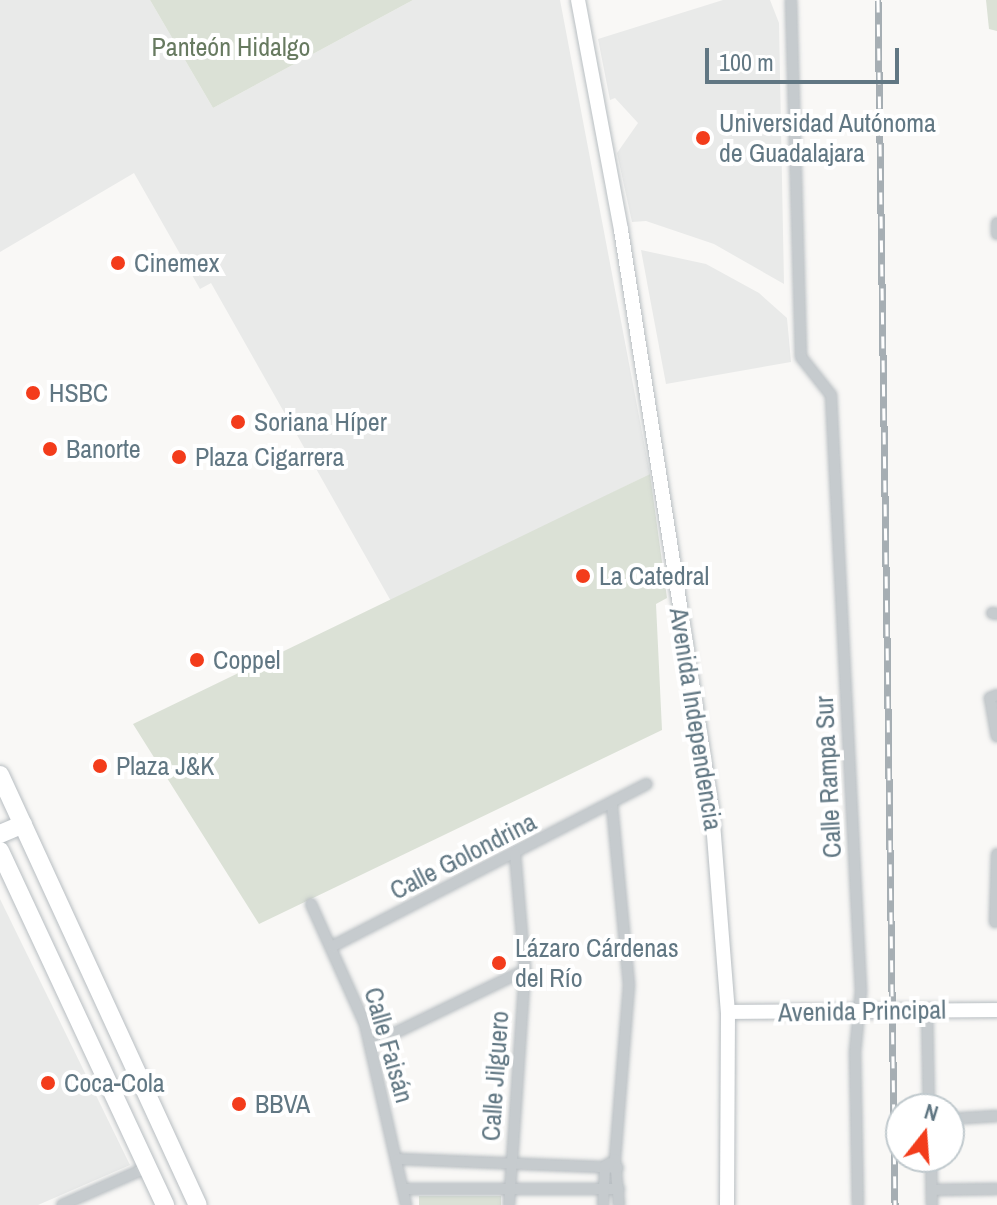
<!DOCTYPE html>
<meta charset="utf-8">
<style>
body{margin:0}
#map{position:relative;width:997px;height:1205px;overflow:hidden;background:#f9f8f6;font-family:"Archivo Narrow",sans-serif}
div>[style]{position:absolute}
.built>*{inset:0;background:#e9eae9}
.green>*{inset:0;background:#dbe1d6;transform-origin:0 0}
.roads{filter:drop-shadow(0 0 2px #b8bec2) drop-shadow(0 0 2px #b8bec2)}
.street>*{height:10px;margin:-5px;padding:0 5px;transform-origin:5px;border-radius:5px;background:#c6cbce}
.secondary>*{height:14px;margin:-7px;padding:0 7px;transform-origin:7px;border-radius:7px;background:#fff}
.highway>*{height:18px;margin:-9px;padding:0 9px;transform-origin:9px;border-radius:9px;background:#fff}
.rail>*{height:7px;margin-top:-3.5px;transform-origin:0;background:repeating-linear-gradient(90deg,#fff 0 12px,#a6aeb3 0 24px);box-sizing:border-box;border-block:2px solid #a6aeb3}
.dots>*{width:22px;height:22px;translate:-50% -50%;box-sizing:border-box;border:4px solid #fff;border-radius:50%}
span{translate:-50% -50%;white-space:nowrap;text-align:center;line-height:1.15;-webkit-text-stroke:8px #fff;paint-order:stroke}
.park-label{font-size:26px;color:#677a60}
.poi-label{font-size:26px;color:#617783}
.left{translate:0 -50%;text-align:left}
.street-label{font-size:26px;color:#617783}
.north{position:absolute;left:885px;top:1093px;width:80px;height:80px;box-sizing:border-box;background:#fff;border:2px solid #c0c9cd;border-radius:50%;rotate:17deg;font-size:22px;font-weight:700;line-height:32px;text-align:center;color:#617783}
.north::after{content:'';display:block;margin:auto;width:28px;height:36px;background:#f33c1b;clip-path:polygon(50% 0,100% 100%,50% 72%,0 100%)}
.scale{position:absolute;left:705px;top:48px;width:194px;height:36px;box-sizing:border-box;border:4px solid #617783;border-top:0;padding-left:10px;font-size:24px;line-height:28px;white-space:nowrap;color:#617783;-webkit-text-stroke:6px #fff;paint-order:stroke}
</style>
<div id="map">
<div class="built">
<i style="clip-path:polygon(0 0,150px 0,213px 108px,413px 0,560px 0,650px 474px,392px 603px,211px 283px,200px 289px,134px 173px,0 252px)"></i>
<i style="clip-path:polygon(723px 0,770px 0,779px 23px,784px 284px,714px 244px,646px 221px,632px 222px,617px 153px,638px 123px,615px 98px,610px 100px,598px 39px)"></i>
<i style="clip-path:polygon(641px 250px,706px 264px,759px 293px,787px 318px,791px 362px,666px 384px)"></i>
<i style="clip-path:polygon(0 899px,130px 1165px,38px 1205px,0 1205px)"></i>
</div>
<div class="green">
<i style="clip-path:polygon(150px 0,413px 0,213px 108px)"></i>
<i style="clip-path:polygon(986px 0,997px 0,997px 31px,989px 29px)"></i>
<i style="clip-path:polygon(650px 474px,667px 598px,656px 604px,662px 730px,259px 924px,133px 724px)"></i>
<i style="left:419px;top:1196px;width:82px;height:9px"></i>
</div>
<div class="roads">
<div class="street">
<i style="left:791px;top:0;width:357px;rotate:88.4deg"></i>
<i style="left:801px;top:357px;width:48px;rotate:51.7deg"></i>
<i style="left:831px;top:395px;width:597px;rotate:87.12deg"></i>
<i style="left:861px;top:991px;width:61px;rotate:95.6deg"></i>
<i style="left:855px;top:1052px;width:153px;rotate:88.9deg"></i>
<i style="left:997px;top:223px;width:11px;rotate:90deg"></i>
<i style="left:992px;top:613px;width:5px;rotate:11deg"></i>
<i style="left:997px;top:695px;width:8px;rotate:157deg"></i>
<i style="left:990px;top:698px;width:39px;rotate:80deg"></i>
<i style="left:612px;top:805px;width:181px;rotate:84.6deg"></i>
<i style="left:629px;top:985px;width:175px;rotate:94.6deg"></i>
<i style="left:615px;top:1159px;width:46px;rotate:85deg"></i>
<i style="left:311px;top:904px;width:132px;rotate:65.8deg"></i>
<i style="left:365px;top:1024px;width:186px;rotate:77.2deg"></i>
<i style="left:995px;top:922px;width:68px;rotate:-88.3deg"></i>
<i style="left:333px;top:946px;width:353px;rotate:-27.3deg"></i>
<i style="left:927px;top:1009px;width:100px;rotate:88.9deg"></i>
<i style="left:370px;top:1045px;width:172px;rotate:-25.8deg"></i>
<i style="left:949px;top:1119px;width:48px;rotate:-3.6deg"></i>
<i style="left:931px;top:1157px;width:48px;rotate:88.8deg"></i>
<i style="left:398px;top:1159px;width:220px;rotate:2.3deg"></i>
<i style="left:403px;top:1189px;width:216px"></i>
<i style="left:932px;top:1190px;width:65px;rotate:-0.9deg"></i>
<i style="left:62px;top:1205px;width:94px;rotate:-23.8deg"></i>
<i style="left:509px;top:1205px;width:236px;rotate:-86.1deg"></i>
<i style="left:525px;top:970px;width:116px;rotate:-94.9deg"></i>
<i style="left:603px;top:1205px;width:39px;rotate:-87deg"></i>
<i style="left:605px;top:1166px;width:6px;rotate:-31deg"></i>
</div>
<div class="secondary">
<i style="left:578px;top:0;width:234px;rotate:79.4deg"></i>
<i style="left:621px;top:230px;width:587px;rotate:81.08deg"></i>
<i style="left:712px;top:810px;width:203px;rotate:85.5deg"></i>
<i style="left:728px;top:1012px;width:193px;rotate:90.3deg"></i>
<i style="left:728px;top:1012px;width:269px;rotate:-0.4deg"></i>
</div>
<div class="highway">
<i style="left:0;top:775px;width:473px;rotate:65.3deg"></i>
<i style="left:0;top:834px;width:25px;rotate:-23deg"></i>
<i style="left:0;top:851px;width:391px;rotate:65deg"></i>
</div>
</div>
<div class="rail">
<i style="left:878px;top:0;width:1205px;rotate:89.19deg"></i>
</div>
<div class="dots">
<i style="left:703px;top:138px;background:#f33c1b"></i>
<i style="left:118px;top:263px;background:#f33c1b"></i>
<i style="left:33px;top:393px;background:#f33c1b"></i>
<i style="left:238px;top:422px;background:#f33c1b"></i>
<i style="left:50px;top:449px;background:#f33c1b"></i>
<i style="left:179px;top:457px;background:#f33c1b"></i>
<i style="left:583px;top:576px;background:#f33c1b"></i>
<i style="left:197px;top:660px;background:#f33c1b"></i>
<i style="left:100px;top:766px;background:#f33c1b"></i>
<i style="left:499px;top:963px;background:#f33c1b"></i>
<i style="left:48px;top:1083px;background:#f33c1b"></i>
<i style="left:239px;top:1104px;background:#f33c1b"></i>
</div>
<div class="park-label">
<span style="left:231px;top:47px">Panteón Hidalgo</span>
</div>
<div class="poi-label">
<span class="left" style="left:719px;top:138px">Universidad Autónoma<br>de Guadalajara</span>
<span class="left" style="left:134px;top:263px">Cinemex</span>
<span class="left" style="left:49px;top:393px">HSBC</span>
<span class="left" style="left:254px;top:422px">Soriana Híper</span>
<span class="left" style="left:66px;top:449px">Banorte</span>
<span class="left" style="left:195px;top:457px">Plaza Cigarrera</span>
<span class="left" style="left:599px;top:576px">La Catedral</span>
<span class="left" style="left:213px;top:660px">Coppel</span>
<span class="left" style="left:116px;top:766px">Plaza J&amp;K</span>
<span class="left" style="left:515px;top:963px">Lázaro Cárdenas<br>del Río</span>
<span class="left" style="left:64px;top:1083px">Coca-Cola</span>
<span class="left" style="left:255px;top:1104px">BBVA</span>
</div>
<div class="street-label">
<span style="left:696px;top:719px;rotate:81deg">Avenida Independencia</span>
<span style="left:828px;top:777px;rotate:-93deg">Calle Rampa Sur</span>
<span style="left:463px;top:856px;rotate:-27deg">Calle Golondrina</span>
<span style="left:862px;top:1011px;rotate:-1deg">Avenida Principal</span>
<span style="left:389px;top:1045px;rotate:74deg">Calle Faisán</span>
<span style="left:495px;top:1076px;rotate:-86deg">Calle Jilguero</span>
</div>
<div class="north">N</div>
<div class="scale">100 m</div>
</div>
